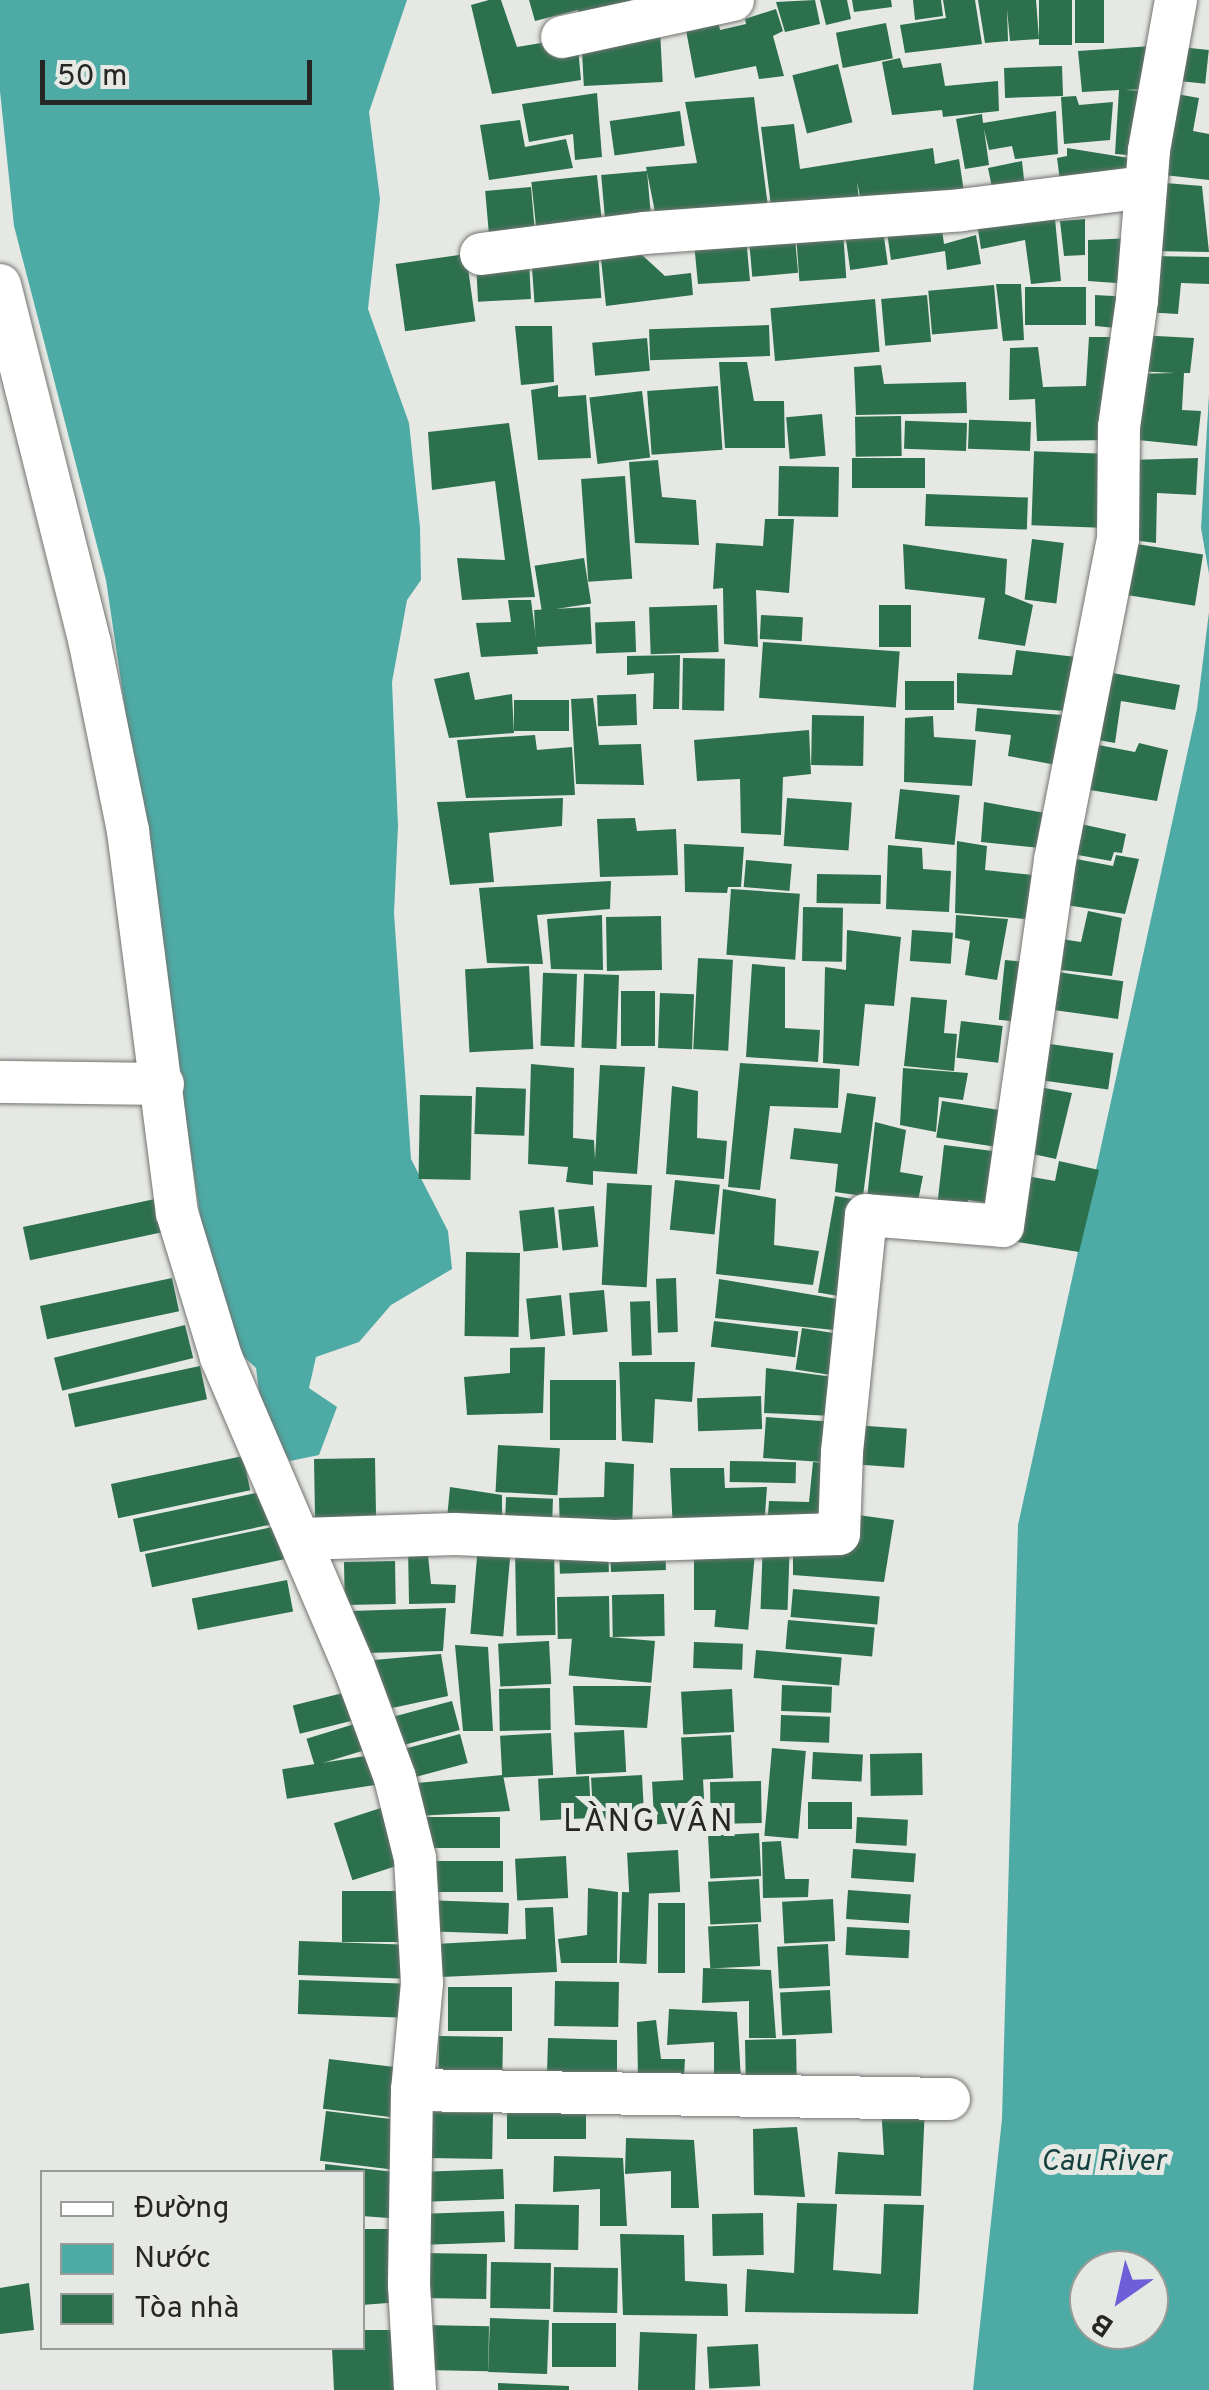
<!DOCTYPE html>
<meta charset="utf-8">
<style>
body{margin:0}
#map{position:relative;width:1209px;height:2390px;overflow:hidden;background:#e6e8e4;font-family:Overpass,sans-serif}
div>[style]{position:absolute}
.water>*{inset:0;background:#4daaa5}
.building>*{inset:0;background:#2c704e;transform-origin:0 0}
.roads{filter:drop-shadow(0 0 2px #727470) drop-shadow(0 0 2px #727470)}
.minor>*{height:42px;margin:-21px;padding:0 21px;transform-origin:21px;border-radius:21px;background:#fff}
span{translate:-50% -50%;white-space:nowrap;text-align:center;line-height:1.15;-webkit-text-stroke:10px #e6e8e4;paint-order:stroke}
.water-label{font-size:30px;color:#15413e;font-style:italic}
.quarter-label{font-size:32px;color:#262725;letter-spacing:2.5px}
.legend{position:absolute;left:40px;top:2170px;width:325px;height:180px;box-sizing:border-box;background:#e6e8e4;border:2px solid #999b98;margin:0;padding:12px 18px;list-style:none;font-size:30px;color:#262725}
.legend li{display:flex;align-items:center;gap:20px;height:50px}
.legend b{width:50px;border:2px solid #999b98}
.north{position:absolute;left:1069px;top:2250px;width:100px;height:100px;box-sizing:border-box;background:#e6e8e4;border:2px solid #999b98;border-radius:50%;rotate:214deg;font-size:28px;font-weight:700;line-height:40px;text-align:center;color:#262725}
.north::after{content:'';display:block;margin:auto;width:35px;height:45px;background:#6e5ed8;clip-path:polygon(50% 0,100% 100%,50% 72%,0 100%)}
.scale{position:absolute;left:40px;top:60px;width:272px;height:45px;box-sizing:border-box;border:5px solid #262725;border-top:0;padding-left:12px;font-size:30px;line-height:35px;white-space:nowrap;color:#262725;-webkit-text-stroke:8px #e6e8e4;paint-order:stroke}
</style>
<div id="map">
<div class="water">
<i style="clip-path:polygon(0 0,407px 0,369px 112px,380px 199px,368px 309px,409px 423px,420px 527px,421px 580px,407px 600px,392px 682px,398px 826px,394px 913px,411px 1159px,448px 1231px,452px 1269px,391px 1305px,359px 1342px,316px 1357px,309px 1388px,337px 1407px,319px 1455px,290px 1461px,263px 1423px,256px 1368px,231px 1345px,201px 1222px,106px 580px,14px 226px,0 91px)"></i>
<i style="clip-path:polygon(1209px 395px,1209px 574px,1201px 528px)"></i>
<i style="clip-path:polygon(evenodd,1209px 612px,1209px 2390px,973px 2390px,1002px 2119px,1018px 1525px,1197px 709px,1209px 612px,1089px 2270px,1149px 2270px,1149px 2330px,1089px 2330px,1089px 2270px)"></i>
</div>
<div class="building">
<i style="clip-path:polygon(489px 0,501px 0,517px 47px,577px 37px,581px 80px,492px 94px,471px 5px)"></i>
<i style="clip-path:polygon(529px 0,630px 0,634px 18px,581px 25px,578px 10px,535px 21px)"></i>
<i style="clip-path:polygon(815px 0,820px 24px,785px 32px,776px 2px)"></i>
<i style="clip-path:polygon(820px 0,847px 0,851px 19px,826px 25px)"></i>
<i style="clip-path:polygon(852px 0,891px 0,892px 7px,854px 12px)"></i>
<i style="clip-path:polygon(913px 0,941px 0,943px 16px,915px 20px)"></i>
<i style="clip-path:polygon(943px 0,975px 0,982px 44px,905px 53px,900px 25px,946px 18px)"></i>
<i style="clip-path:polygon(978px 0,1036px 0,1039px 39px,1010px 41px,1007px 9px,1008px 41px,985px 43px)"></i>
<i style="left:1039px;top:0;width:33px;height:45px"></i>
<i style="left:1075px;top:0;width:29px;height:43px"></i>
<i style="clip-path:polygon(776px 9px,783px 31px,773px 36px,784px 76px,759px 79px,756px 66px,695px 78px,685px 25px,717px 16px,720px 30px,746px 24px,745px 19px)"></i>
<i style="left:886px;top:23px;width:36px;height:51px;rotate:79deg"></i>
<i style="left:660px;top:30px;width:52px;height:79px;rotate:87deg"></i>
<i style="clip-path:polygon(1152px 46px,1151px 89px,1125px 90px,1149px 91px,1142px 156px,1115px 154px,1119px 90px,1082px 92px,1078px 51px)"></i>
<i style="left:1171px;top:46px;width:38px;height:34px;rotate:6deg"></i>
<i style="clip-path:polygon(900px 58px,903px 68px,941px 63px,945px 86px,998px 81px,999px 111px,943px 117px,942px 110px,892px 115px,882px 62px)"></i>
<i style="left:838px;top:64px;width:60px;height:47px;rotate:76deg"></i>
<i style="left:1062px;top:66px;width:30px;height:58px;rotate:88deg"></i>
<i style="clip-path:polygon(1165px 92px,1199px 98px,1193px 131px,1209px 134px,1209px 180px,1155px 174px)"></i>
<i style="clip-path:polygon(597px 93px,602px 157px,575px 160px,573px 134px,529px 142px,522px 104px)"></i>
<i style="clip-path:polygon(1076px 96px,1079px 105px,1113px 102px,1110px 140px,1064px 144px,1061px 97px)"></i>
<i style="clip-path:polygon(754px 97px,768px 207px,656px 217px,646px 167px,697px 163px,685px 102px)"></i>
<i style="left:680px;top:111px;width:35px;height:71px;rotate:82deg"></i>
<i style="clip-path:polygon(1056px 111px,1058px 154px,1015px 159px,1012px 146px,989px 150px,984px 129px,989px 165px,965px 169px,956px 119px,982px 114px,983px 123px)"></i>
<i style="clip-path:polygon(520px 120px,525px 147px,566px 139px,573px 168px,489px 180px,480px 125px)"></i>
<i style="clip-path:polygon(794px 124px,800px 169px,933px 148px,935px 164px,959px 159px,966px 205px,861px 201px,857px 182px,860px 209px,771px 206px,761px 127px)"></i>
<i style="clip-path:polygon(1067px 148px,1135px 159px,1139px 183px,1061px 188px,1057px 158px,1067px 156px)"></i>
<i style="clip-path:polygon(1022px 161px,1026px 198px,995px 202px,988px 168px)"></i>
<i style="left:647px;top:171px;width:46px;height:46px;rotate:85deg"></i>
<i style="left:597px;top:175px;width:47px;height:66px;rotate:84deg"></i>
<i style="clip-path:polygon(1153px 182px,1202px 186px,1209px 252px,1151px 251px)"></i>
<i style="left:531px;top:187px;width:47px;height:46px;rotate:85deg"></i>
<i style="clip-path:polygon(1016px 209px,1019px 224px,1055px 219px,1061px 281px,1031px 284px,1025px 240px,981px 249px,976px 217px)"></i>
<i style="clip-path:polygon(940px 215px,944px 244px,976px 235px,981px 264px,947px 270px,945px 251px,891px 260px,885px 218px)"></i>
<i style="clip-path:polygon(1085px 219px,1085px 255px,1064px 256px,1060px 221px)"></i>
<i style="left:882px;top:223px;width:42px;height:38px;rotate:82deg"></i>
<i style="left:794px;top:226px;width:47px;height:46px;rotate:85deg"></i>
<i style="left:843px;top:231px;width:47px;height:47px;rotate:86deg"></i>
<i style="clip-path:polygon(693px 233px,746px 237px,750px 281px,698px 284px)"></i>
<i style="clip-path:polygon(1134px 238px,1130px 284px,1088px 281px,1088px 240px)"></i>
<i style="left:598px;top:251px;width:47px;height:67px;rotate:86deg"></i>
<i style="left:466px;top:254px;width:68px;height:71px;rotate:82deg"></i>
<i style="clip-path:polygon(642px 255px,665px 276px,691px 273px,693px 295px,606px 306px,601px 259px)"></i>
<i style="clip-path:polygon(1149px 256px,1209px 257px,1209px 284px,1181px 283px,1178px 314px,1144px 312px)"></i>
<i style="left:529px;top:261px;width:38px;height:53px;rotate:87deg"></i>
<i style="clip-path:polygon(996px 284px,1021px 284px,1024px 340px,1003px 341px)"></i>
<i style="left:994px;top:285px;width:44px;height:66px;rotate:85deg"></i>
<i style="left:1086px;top:287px;width:38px;height:61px;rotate:90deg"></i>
<i style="left:927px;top:295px;width:47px;height:46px;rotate:85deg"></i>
<i style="clip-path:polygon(1095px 295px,1131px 297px,1127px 329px,1095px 326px)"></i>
<i style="left:875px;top:299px;width:53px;height:105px;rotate:85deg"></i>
<i style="left:769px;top:325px;width:31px;height:120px;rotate:88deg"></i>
<i style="clip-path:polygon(515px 326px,552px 326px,554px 382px,521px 385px)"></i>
<i style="clip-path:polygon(1138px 335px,1194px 338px,1190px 373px,1184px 373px,1182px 410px,1201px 411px,1197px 446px,1128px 439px,1132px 374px,1175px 373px,1136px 371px)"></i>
<i style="clip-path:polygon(1089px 337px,1123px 337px,1113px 440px,1037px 441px,1035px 399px,1009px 400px,1010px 348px,1038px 347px,1043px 387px,1086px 386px)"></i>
<i style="left:647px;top:338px;width:33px;height:55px;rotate:85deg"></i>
<i style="clip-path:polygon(719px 362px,747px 362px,754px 401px,784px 401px,785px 448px,725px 448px)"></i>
<i style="clip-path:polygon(881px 365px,884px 384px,966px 382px,967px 413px,856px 415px,854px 367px)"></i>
<i style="clip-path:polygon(558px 385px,558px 397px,586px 395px,591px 458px,538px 460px,531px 390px)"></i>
<i style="left:718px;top:386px;width:64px;height:71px;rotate:86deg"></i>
<i style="left:642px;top:391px;width:67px;height:53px;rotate:83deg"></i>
<i style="left:822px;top:414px;width:42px;height:36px;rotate:85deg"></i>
<i style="left:901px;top:416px;width:40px;height:46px;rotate:89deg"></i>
<i style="left:1031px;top:422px;width:29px;height:62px;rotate:92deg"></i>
<i style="clip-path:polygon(509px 423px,535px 597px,462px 600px,457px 558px,505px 560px,495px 481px,432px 490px,428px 432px)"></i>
<i style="left:967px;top:423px;width:28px;height:62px;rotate:92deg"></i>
<i style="left:1111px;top:454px;width:74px;height:77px;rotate:92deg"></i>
<i style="left:925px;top:458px;width:30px;height:73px;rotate:90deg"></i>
<i style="clip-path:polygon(1198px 458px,1196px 495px,1157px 493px,1156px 543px,1124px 539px,1129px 460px)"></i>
<i style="clip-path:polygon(658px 460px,662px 497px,696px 500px,699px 545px,635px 543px,629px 462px)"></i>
<i style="left:779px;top:466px;width:60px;height:50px;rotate:1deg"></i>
<i style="left:625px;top:476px;width:103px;height:44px;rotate:86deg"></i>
<i style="left:926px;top:494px;width:102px;height:32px;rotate:2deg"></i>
<i style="clip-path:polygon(765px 519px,794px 519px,789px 593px,756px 590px,758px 647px,724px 644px,723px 588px,713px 589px,716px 543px,763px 546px)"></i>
<i style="left:1032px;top:539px;width:32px;height:61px;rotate:7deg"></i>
<i style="left:1124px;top:542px;width:80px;height:52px;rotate:9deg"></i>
<i style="clip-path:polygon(903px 544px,1007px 559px,1005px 594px,1033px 605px,1025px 646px,978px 639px,985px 598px,905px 589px)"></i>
<i style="left:584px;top:558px;width:46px;height:50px;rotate:81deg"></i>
<i style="clip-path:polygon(508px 600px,531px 600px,538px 654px,481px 657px,476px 623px,511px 622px)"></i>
<i style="left:717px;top:605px;width:47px;height:68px;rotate:88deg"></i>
<i style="left:879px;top:605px;width:32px;height:42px"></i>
<i style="left:590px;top:607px;width:37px;height:56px;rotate:87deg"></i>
<i style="left:761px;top:615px;width:42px;height:24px;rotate:3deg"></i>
<i style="left:635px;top:621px;width:31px;height:40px;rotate:88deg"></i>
<i style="left:763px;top:642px;width:137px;height:56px;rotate:4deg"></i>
<i style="clip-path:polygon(1016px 650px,1085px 658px,1079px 712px,957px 703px,957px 673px,1012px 675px)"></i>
<i style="clip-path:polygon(680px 655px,679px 709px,653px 709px,654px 673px,627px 675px,627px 656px)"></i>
<i style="left:683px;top:658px;width:42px;height:52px;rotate:1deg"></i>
<i style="clip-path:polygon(1101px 671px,1180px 685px,1175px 710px,1121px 701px,1115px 743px,1087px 738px)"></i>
<i style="clip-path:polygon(469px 672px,475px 700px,512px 694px,514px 733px,449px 738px,434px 679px)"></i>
<i style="left:905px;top:681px;width:49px;height:29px"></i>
<i style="left:636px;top:694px;width:31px;height:39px;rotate:88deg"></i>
<i style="clip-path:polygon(593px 698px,599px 745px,641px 744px,644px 785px,576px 784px,571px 699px)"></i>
<i style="left:569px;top:700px;width:31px;height:55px;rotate:90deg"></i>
<i style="clip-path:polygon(977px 708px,1074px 716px,1067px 767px,1008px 756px,1011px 735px,975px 731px)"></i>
<i style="left:864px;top:716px;width:50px;height:52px;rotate:91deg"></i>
<i style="clip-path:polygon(933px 716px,934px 737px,976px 740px,972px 786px,904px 782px,905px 718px)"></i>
<i style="clip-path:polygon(809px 730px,811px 774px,783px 777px,781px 835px,741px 833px,740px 779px,697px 781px,694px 740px)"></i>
<i style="clip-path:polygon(535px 735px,537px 750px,572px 747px,575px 795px,466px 798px,457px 740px)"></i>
<i style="clip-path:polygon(1088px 743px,1135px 752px,1139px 743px,1168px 750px,1157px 801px,1078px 788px)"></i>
<i style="left:900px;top:789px;width:60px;height:50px;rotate:6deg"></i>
<i style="clip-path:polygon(563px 798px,562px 826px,489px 833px,494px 882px,450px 885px,437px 802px)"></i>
<i style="left:787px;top:798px;width:65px;height:48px;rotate:4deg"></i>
<i style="clip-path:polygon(984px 802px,1056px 815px,1050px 849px,981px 842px)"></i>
<i style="clip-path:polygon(635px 818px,637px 831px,676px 829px,678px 875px,600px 877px,597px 819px)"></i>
<i style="clip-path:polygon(1072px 822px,1126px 834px,1122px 853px,1114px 852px,1111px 861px,1067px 853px)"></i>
<i style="clip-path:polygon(957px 841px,987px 846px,985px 870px,1043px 876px,1038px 920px,955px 913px)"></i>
<i style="clip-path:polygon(684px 844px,744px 847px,741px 887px,728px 887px,727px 893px,685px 892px)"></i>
<i style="clip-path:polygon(888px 845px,922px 848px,923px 869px,951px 871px,949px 912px,886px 909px)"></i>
<i style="clip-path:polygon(1116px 855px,1139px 859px,1125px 914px,1059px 904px,1066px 857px,1113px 866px)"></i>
<i style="left:746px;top:860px;width:46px;height:27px;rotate:5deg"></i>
<i style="left:817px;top:874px;width:64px;height:29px;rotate:1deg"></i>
<i style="clip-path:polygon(611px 881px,610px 909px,537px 915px,543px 964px,487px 963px,479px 888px)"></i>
<i style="left:731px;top:889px;width:69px;height:66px;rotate:4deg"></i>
<i style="left:803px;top:907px;width:40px;height:54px;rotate:1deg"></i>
<i style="clip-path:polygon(1088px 911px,1122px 918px,1112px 976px,1045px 968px,1048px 937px,1081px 942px)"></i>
<i style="clip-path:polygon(602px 915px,603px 970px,551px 969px,547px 919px)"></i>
<i style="clip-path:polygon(956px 915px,1008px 919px,997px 980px,965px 975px,970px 941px,955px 938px)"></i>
<i style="left:661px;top:916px;width:54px;height:55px;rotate:89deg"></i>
<i style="clip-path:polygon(847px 930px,901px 937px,894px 1006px,865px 1004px,859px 1066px,823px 1063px,825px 967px,846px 970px)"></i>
<i style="left:912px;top:930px;width:41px;height:31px;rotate:4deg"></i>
<i style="left:698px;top:958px;width:35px;height:91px;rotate:3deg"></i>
<i style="left:1005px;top:960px;width:30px;height:60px;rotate:6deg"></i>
<i style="clip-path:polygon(752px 964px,785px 967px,785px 1028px,820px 1030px,818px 1062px,746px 1057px)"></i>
<i style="left:529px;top:966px;width:83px;height:64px;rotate:87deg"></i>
<i style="left:1050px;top:971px;width:74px;height:38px;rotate:8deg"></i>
<i style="left:577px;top:974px;width:73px;height:34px;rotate:92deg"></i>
<i style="left:619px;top:975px;width:74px;height:35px;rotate:92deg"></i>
<i style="left:621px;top:991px;width:34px;height:55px"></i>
<i style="left:660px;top:993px;width:34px;height:55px;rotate:2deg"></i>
<i style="clip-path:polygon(911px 997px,947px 1000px,944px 1033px,957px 1034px,954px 1071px,904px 1066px)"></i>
<i style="left:961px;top:1021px;width:42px;height:37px;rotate:7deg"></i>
<i style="left:1043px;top:1043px;width:71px;height:37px;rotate:8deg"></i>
<i style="clip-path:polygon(740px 1063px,840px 1069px,838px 1108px,770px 1106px,760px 1190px,728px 1187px)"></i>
<i style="clip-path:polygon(531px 1064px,574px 1068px,573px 1138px,594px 1140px,595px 1160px,600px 1065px,645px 1067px,637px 1174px,593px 1171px,593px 1185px,566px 1182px,568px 1167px,528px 1164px)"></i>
<i style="clip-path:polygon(903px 1068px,968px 1073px,963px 1100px,939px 1097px,936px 1132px,900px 1125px)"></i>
<i style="clip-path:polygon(672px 1086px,698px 1091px,697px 1138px,727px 1141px,724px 1179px,666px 1174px)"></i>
<i style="left:476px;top:1087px;width:50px;height:47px;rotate:2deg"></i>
<i style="clip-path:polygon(1039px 1087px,1072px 1093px,1056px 1159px,1028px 1153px)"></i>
<i style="clip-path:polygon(847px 1093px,876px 1097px,863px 1196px,835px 1192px,838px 1164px,790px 1159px,794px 1128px,841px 1133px)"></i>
<i style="left:420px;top:1095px;width:52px;height:84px;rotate:1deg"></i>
<i style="left:942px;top:1101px;width:66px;height:37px;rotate:9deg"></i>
<i style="clip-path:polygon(875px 1122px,906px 1130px,900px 1172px,923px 1176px,917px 1206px,867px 1199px)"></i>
<i style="clip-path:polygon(944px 1145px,1001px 1152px,995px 1204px,968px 1200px,965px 1214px,937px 1207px)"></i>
<i style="clip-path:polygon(1059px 1161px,1099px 1170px,1079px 1252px,1005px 1240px,1014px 1174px,1055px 1181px)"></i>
<i style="left:675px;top:1180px;width:45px;height:50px;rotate:6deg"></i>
<i style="left:607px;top:1183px;width:45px;height:102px;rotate:3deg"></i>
<i style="clip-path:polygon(723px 1189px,776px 1199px,774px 1245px,819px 1251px,813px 1285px,716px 1274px)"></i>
<i style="left:835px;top:1196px;width:28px;height:98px;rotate:10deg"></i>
<i style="left:155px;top:1199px;width:34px;height:135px;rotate:78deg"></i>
<i style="left:594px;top:1206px;width:41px;height:36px;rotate:84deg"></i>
<i style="left:554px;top:1207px;width:41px;height:35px;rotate:84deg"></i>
<i style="left:466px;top:1252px;width:54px;height:84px;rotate:1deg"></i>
<i style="left:172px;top:1278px;width:34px;height:135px;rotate:78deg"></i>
<i style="left:676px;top:1278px;width:54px;height:20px;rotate:88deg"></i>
<i style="clip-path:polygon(719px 1279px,849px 1301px,844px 1331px,715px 1318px)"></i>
<i style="left:604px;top:1290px;width:42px;height:35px;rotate:85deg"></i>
<i style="left:561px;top:1295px;width:41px;height:35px;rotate:84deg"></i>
<i style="left:650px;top:1301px;width:54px;height:20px;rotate:88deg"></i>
<i style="left:714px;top:1321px;width:85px;height:26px;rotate:7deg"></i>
<i style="left:185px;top:1325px;width:34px;height:135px;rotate:76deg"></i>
<i style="left:802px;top:1328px;width:44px;height:42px;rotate:9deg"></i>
<i style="clip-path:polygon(545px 1347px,543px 1413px,467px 1415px,464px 1377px,510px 1373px,510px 1348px)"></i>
<i style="clip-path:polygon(619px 1362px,695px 1362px,692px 1402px,655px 1399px,653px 1443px,622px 1441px)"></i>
<i style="left:200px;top:1366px;width:34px;height:135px;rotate:78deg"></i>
<i style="clip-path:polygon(766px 1368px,841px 1378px,835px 1416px,764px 1413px)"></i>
<i style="left:550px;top:1380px;width:66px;height:60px"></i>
<i style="left:761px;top:1396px;width:33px;height:64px;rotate:88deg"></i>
<i style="left:766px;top:1417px;width:70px;height:41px;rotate:4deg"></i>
<i style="left:853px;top:1425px;width:54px;height:39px;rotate:4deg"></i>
<i style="left:498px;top:1445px;width:62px;height:47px;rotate:3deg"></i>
<i style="left:243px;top:1456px;width:35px;height:135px;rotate:78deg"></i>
<i style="left:375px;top:1458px;width:60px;height:61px;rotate:89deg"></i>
<i style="left:730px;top:1461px;width:66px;height:21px;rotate:1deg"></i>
<i style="clip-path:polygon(605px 1462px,634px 1464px,632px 1534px,560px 1534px,559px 1498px,604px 1497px)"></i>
<i style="clip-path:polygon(813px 1462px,837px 1464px,835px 1529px,767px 1528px,769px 1501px,809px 1502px)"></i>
<i style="clip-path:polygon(670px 1468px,724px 1468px,725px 1488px,767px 1487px,764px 1528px,673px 1531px)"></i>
<i style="clip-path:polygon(450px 1487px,502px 1495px,502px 1532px,446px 1530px)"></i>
<i style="left:265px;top:1491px;width:34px;height:135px;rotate:78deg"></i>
<i style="left:506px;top:1497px;width:47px;height:33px;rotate:2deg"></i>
<i style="clip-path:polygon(851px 1514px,894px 1520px,884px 1582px,793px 1575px,793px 1538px)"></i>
<i style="left:277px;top:1526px;width:34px;height:135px;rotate:78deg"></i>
<i style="left:722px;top:1539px;width:34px;height:88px;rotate:5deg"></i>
<i style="left:763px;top:1539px;width:27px;height:70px;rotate:2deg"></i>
<i style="left:694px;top:1541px;width:26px;height:69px"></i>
<i style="left:665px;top:1543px;width:27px;height:55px;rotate:88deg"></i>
<i style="clip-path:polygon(427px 1546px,431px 1584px,456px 1585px,455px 1603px,409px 1604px,408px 1547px)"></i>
<i style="left:478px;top:1546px;width:33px;height:88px;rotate:5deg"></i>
<i style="left:608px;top:1546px;width:26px;height:49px;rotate:88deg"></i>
<i style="left:554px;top:1547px;width:88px;height:39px;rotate:89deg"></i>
<i style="left:395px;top:1561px;width:43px;height:51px;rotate:89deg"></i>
<i style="left:287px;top:1580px;width:32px;height:97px;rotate:79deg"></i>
<i style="left:793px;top:1589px;width:87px;height:28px;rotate:5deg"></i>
<i style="left:664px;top:1594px;width:42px;height:52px;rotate:89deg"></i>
<i style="left:609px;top:1596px;width:42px;height:52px;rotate:89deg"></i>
<i style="clip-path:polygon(446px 1608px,443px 1651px,365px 1653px,350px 1611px)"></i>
<i style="left:788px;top:1620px;width:87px;height:29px;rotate:5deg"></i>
<i style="left:549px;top:1641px;width:43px;height:51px;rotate:87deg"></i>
<i style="left:655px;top:1641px;width:42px;height:83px;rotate:95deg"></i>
<i style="left:694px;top:1642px;width:49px;height:26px;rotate:2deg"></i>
<i style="clip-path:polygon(455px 1645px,488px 1647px,493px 1731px,463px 1731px)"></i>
<i style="left:756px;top:1650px;width:86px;height:28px;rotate:5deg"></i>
<i style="clip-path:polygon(441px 1654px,448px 1696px,392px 1708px,374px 1660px)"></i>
<i style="left:782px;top:1685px;width:50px;height:26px;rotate:2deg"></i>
<i style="clip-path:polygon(573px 1686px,651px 1686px,647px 1728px,575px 1725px)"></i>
<i style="left:550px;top:1688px;width:42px;height:51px;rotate:89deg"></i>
<i style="left:732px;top:1689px;width:43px;height:51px;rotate:87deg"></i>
<i style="left:351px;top:1691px;width:29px;height:60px;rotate:76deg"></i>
<i style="left:452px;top:1701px;width:30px;height:59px;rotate:75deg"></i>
<i style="left:781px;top:1715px;width:49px;height:26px;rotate:2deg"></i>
<i style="left:361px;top:1722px;width:28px;height:57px;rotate:73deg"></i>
<i style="left:624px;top:1730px;width:42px;height:50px;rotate:87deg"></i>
<i style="left:551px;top:1733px;width:42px;height:51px;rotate:87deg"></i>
<i style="left:460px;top:1734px;width:30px;height:59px;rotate:75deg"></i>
<i style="left:731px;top:1735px;width:43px;height:50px;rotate:87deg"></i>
<i style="left:772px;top:1748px;width:34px;height:88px;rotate:5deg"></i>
<i style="left:813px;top:1752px;width:50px;height:27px;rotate:3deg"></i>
<i style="left:922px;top:1753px;width:42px;height:52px;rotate:89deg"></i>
<i style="left:378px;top:1754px;width:30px;height:97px;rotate:81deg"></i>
<i style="clip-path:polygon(503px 1775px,510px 1811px,416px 1816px,406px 1784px)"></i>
<i style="left:642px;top:1775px;width:42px;height:51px;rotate:87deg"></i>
<i style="left:589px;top:1776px;width:42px;height:51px;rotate:87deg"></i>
<i style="left:703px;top:1779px;width:43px;height:51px;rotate:87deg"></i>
<i style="left:761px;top:1781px;width:42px;height:51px;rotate:89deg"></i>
<i style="left:808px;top:1802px;width:44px;height:27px"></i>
<i style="left:390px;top:1805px;width:60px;height:59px;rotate:72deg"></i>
<i style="left:500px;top:1817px;width:31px;height:78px;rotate:90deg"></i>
<i style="left:857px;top:1817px;width:51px;height:26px;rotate:3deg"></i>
<i style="left:759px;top:1833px;width:43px;height:51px;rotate:87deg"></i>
<i style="clip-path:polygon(781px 1841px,785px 1879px,809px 1879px,808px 1897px,763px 1898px,762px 1842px)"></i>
<i style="left:853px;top:1849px;width:63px;height:29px;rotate:4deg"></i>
<i style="left:678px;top:1850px;width:42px;height:51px;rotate:87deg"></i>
<i style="left:566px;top:1856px;width:42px;height:51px;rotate:87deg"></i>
<i style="left:503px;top:1861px;width:31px;height:79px;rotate:90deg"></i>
<i style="left:759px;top:1879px;width:43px;height:51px;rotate:87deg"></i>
<i style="clip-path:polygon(588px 1888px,618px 1892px,617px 1963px,561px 1963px,558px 1939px,587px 1935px)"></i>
<i style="left:848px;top:1890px;width:63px;height:29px;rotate:4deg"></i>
<i style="left:413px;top:1891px;width:51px;height:71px;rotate:90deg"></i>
<i style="left:622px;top:1892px;width:27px;height:71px;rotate:2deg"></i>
<i style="left:833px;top:1899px;width:42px;height:51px;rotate:87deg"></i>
<i style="left:509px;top:1903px;width:31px;height:80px;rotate:92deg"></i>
<i style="left:658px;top:1903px;width:27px;height:70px"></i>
<i style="clip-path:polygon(553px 1907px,557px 1972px,440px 1977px,435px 1944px,526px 1939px,525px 1908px)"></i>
<i style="left:758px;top:1924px;width:42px;height:50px;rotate:87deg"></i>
<i style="left:847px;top:1927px;width:63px;height:28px;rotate:3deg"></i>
<i style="left:299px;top:1941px;width:116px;height:34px;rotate:2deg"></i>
<i style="left:828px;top:1944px;width:42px;height:51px;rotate:87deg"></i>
<i style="clip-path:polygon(703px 1968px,771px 1970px,776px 2038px,749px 2038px,749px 2001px,702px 2003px)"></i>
<i style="left:299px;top:1980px;width:116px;height:34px;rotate:2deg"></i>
<i style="left:555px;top:1981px;width:64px;height:45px;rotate:1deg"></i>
<i style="left:448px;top:1987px;width:64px;height:44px"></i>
<i style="left:830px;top:1990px;width:43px;height:50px;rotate:87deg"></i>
<i style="clip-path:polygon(669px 2009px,737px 2012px,741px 2080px,714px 2080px,714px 2042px,667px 2045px)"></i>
<i style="clip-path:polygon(656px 2020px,661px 2059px,685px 2059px,684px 2077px,638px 2078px,637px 2022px)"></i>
<i style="left:439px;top:2036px;width:64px;height:45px;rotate:1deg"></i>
<i style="clip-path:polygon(548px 2038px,617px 2040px,617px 2090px,594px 2091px,594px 2072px,547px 2074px)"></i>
<i style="left:796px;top:2039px;width:43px;height:51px;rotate:89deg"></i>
<i style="left:329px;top:2059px;width:78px;height:50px;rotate:7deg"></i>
<i style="clip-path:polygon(881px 2105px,925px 2106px,921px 2196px,835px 2194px,838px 2152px,884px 2155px)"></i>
<i style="left:586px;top:2107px;width:32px;height:79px;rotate:90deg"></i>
<i style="left:326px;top:2111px;width:79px;height:50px;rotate:7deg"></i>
<i style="left:429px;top:2112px;width:64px;height:46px;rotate:1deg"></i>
<i style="clip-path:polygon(797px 2127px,805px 2197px,754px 2195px,753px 2129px)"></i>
<i style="clip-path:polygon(626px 2138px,694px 2140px,699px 2208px,671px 2208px,671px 2171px,625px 2174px)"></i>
<i style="clip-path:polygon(554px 2156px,623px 2158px,627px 2226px,600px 2226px,600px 2189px,553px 2192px)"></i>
<i style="clip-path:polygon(325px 2164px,403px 2173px,402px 2219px,362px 2216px,362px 2172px,325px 2172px)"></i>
<i style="left:503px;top:2169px;width:30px;height:79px;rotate:88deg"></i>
<i style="clip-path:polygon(797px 2203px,837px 2204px,833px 2270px,881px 2274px,884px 2204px,924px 2205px,918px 2314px,745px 2312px,747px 2269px,794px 2273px)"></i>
<i style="left:515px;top:2204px;width:64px;height:45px;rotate:1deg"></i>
<i style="left:504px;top:2211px;width:31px;height:79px;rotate:88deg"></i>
<i style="left:763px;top:2213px;width:42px;height:51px;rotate:89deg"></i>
<i style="clip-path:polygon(362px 2229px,396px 2229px,400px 2302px,362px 2305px)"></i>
<i style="clip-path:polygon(620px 2234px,684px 2235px,685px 2281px,727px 2284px,728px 2316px,623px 2315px)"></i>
<i style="left:423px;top:2253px;width:64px;height:45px;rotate:1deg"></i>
<i style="left:491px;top:2262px;width:60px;height:46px;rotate:1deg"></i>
<i style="left:554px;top:2267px;width:64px;height:45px;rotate:1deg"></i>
<i style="clip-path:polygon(29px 2283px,34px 2330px,0 2334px,0 2288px)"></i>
<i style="left:490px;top:2318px;width:59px;height:54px;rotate:2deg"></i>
<i style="left:552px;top:2323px;width:64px;height:44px"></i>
<i style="left:424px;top:2325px;width:65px;height:45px;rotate:1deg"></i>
<i style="clip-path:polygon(362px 2330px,404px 2330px,408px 2390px,334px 2390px,332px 2348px,362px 2348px)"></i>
<i style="left:640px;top:2332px;width:57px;height:58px;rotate:2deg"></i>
<i style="left:758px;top:2344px;width:42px;height:51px;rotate:87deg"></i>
<i style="clip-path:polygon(498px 2383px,569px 2386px,569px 2390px,498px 2390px)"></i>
</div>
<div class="roads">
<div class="minor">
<i style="left:562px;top:37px;width:175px;rotate:-12.2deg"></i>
<i style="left:481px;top:254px;width:164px;rotate:-7.3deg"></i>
<i style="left:644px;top:233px;width:318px;rotate:-4.1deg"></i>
<i style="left:961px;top:210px;width:186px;rotate:-7.1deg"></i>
<i style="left:0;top:285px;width:370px;rotate:75.9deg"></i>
<i style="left:90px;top:644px;width:191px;rotate:78.5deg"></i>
<i style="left:128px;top:831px;width:385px;rotate:82.7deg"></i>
<i style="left:177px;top:1213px;width:151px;rotate:73deg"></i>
<i style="left:221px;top:1357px;width:337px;rotate:66.8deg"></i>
<i style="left:354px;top:1667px;width:118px;rotate:69.7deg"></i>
<i style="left:395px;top:1778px;width:82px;rotate:76deg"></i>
<i style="left:415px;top:1858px;width:125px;rotate:86.8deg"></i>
<i style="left:422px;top:1983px;width:107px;rotate:95.3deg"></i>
<i style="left:412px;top:2090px;width:195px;rotate:90.9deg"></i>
<i style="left:409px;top:2285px;width:105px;rotate:86.7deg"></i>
<i style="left:0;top:1082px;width:163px;rotate:0.7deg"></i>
<i style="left:302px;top:1539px;width:153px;rotate:-1.9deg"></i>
<i style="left:455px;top:1534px;width:159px;rotate:2.5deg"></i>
<i style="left:614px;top:1541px;width:225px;rotate:-1.8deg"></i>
<i style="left:839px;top:1534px;width:82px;rotate:-87.9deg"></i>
<i style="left:842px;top:1452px;width:238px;rotate:-84.2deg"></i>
<i style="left:866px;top:1215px;width:137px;rotate:4.6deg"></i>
<i style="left:1003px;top:1226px;width:370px;rotate:-81.9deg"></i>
<i style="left:1055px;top:860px;width:327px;rotate:-78.9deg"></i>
<i style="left:1118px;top:539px;width:112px;rotate:-89.5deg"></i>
<i style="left:1119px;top:427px;width:128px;rotate:-81.9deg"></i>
<i style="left:1137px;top:300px;width:150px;rotate:-85.4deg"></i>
<i style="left:1149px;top:150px;width:152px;rotate:-79.8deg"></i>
<i style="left:412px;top:2090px;width:537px;rotate:0.96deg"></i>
</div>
</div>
<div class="water-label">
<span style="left:1103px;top:2163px">Cau River</span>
</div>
<div class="quarter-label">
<span style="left:649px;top:1823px">LÀNG VÂN</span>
</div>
<ul class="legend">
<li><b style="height:12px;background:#fff"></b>Đường</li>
<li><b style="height:28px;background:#4daaa5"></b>Nước</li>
<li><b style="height:28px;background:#2c704e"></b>Tòa nhà</li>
</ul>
<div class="north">B</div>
<div class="scale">50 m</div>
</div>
